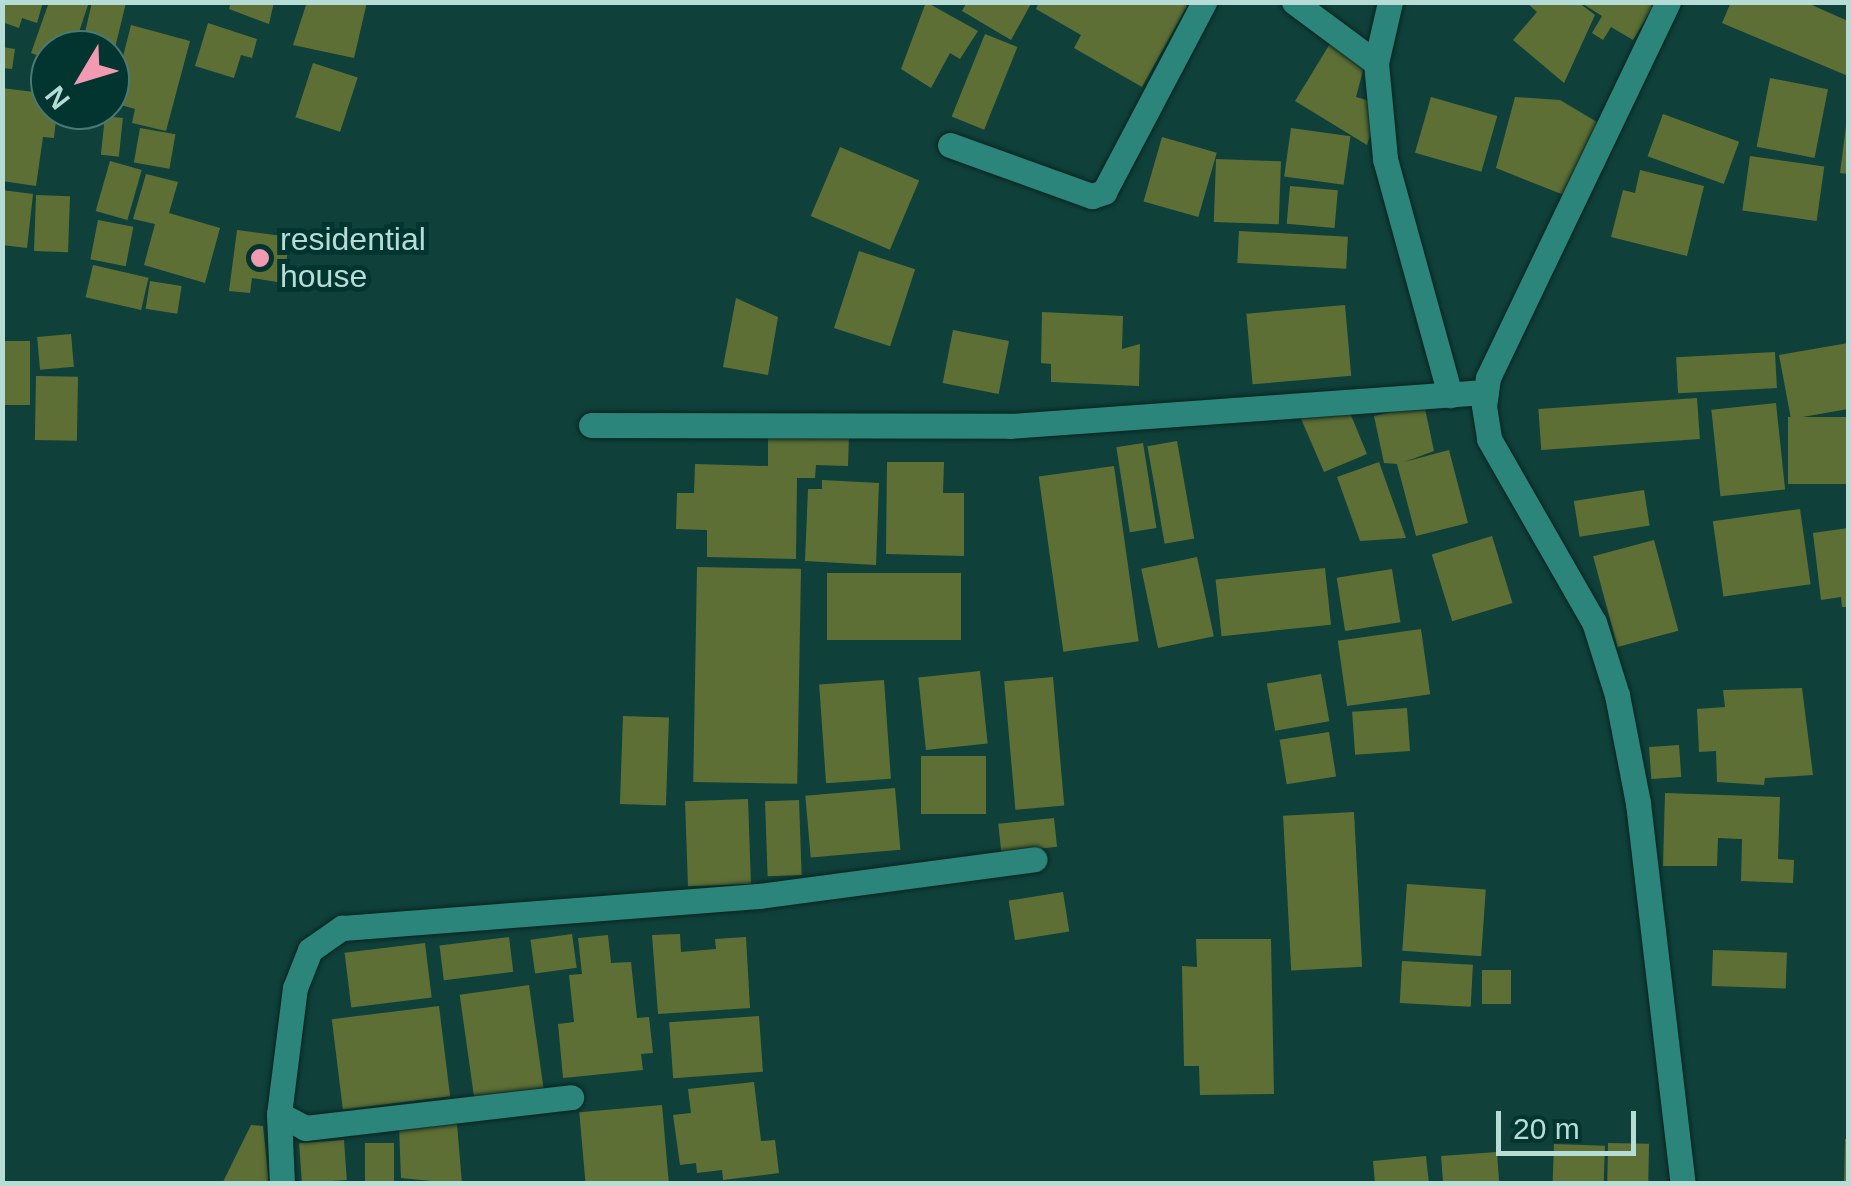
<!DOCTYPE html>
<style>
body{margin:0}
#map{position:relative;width:1851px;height:1186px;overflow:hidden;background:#10403a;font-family:Helvetica,sans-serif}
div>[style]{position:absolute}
.building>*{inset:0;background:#5e6f35;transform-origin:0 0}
.roads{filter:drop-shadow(0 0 2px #082420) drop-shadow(0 0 2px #082420)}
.minor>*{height:25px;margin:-12.5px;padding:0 12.5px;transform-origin:12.5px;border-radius:12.5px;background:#2b857a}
.dots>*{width:28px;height:28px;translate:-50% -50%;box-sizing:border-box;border:5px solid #023530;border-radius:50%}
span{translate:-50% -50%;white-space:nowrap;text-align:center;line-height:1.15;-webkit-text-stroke:10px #023530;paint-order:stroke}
.poi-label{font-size:32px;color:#b5ddd6}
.left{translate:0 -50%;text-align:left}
.frame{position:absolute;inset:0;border:5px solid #b5ddd6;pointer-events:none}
.north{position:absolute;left:30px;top:30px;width:100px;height:100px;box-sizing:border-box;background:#023530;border:2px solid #4a7872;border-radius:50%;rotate:232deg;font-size:28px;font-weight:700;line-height:40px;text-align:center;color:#b5ddd6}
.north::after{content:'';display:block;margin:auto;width:35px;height:45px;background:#f19ab1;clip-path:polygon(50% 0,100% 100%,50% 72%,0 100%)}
.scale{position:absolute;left:1496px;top:1111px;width:140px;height:45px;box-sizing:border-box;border:5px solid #b5ddd6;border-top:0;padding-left:12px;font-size:30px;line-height:35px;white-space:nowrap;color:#b5ddd6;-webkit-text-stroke:8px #023530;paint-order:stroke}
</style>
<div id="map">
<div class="building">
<i style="clip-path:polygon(2px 2px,43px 2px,37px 23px,22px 18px,19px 28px,2px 22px)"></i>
<i style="clip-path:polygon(49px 2px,89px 2px,73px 50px,50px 50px,50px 60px,31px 53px)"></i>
<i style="clip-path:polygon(92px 2px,126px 3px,111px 64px,110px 50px,81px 50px)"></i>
<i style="clip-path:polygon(231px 2px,274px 2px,269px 24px,229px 9px)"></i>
<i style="clip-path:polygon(307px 2px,367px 2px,354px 58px,293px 45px)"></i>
<i style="clip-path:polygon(926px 2px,978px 31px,960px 59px,950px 53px,931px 88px,901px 69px)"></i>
<i style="clip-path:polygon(967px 2px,1032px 2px,1011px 40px,962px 11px)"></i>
<i style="clip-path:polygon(1039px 2px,1180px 2px,1187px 6px,1142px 87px,1074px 48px,1081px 35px,1036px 9px)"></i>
<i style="clip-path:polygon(1526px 2px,1578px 2px,1595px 15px,1564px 83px,1513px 40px,1537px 12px)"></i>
<i style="clip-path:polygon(1580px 2px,1656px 2px,1633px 40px,1611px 27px,1603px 40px,1592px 33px,1602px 16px)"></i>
<i style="clip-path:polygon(1731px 2px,1805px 2px,1848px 21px,1848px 76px,1722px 23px)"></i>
<i style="clip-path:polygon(208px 23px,257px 39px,252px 58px,241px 55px,234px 78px,195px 66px)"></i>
<i style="clip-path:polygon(131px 25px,190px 41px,166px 131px,132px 123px,135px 109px,121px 105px,128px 83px,117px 80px)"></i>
<i style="left:985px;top:34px;width:35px;height:89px;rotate:22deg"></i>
<i style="clip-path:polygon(1331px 42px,1365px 63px,1356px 97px,1380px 104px,1367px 145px,1295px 101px)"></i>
<i style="clip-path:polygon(2px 47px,15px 49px,12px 69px,2px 68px)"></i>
<i style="left:313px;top:63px;width:47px;height:57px;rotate:18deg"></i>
<i style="left:1770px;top:78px;width:59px;height:70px;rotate:11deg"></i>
<i style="clip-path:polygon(2px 88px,50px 94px,50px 110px,57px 110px,54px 138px,43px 137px,36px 186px,2px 181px)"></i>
<i style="clip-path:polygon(110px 88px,120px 90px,115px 109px,110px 108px)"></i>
<i style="left:1431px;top:97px;width:69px;height:58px;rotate:16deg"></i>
<i style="clip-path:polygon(1515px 97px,1560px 100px,1597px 122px,1574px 199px,1496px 168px)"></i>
<i style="left:1663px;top:114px;width:81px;height:45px;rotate:20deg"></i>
<i style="left:105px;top:116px;width:18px;height:39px;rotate:6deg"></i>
<i style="clip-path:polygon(1846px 126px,1848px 126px,1848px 174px,1840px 173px)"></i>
<i style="left:140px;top:128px;width:36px;height:35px;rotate:10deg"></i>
<i style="left:1291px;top:128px;width:60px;height:49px;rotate:8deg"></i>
<i style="left:1162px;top:137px;width:57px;height:67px;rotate:16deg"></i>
<i style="left:840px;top:147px;width:86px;height:75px;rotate:23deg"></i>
<i style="left:1750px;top:156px;width:75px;height:55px;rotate:8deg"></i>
<i style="left:1216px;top:159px;width:65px;height:63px;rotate:2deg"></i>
<i style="left:110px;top:161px;width:33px;height:52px;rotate:16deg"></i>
<i style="clip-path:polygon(1640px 170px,1704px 186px,1687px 256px,1611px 237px,1623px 190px,1635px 193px)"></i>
<i style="clip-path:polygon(146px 174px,178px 182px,169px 213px,220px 228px,205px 283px,144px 265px,155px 224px,133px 219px)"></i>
<i style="left:1290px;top:186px;width:48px;height:38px;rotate:5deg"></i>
<i style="clip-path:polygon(2px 190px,33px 194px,27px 248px,2px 245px)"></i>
<i style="left:36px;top:195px;width:34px;height:56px;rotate:2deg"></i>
<i style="left:98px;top:220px;width:36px;height:40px;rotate:11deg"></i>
<i style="clip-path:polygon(237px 230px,290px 237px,283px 283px,252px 278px,250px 293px,229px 291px)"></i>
<i style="left:1239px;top:231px;width:109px;height:32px;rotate:3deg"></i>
<i style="left:859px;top:251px;width:59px;height:81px;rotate:18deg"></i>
<i style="left:93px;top:265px;width:57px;height:33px;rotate:13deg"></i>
<i style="left:150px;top:281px;width:32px;height:28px;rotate:9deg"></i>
<i style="clip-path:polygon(736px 298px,778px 317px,768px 375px,723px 367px)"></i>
<i style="left:1345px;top:305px;width:71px;height:99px;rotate:85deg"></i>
<i style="clip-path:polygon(1042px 312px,1123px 316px,1122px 349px,1140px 344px,1139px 386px,1051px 382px,1051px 364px,1041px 363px)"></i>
<i style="left:953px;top:330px;width:57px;height:54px;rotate:11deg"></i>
<i style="left:71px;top:334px;width:33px;height:34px;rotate:85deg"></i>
<i style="left:2px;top:341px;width:28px;height:64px"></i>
<i style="clip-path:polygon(1848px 343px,1848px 409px,1791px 419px,1779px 355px)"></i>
<i style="left:1775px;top:352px;width:36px;height:99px;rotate:87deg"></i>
<i style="left:36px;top:376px;width:42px;height:64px;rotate:1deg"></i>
<i style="left:1697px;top:398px;width:41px;height:159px;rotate:86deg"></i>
<i style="left:1776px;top:403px;width:87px;height:65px;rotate:84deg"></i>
<i style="clip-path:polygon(1424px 404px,1434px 451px,1404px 462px,1449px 450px,1468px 523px,1416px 536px,1397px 464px,1384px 463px,1374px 416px)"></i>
<i style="clip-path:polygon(1348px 408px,1367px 454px,1324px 472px,1299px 414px)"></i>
<i style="left:1848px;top:417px;width:67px;height:60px;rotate:90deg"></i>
<i style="clip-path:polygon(768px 435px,849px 436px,848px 466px,816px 465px,815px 478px,797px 478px,796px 559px,707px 557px,707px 530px,676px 529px,677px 493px,694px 493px,695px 464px,768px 466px)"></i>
<i style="left:1177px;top:441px;width:99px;height:30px;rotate:80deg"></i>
<i style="left:1143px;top:443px;width:86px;height:27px;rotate:81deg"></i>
<i style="clip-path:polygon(887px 462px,944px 462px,943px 493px,964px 493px,964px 556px,886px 554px)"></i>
<i style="clip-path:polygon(1379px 462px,1406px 538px,1360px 541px,1337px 477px)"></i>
<i style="left:1114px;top:466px;width:177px;height:76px;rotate:82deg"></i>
<i style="clip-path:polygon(822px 480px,879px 483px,876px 565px,805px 561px,808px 489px,822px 489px)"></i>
<i style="left:1644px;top:490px;width:36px;height:71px;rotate:81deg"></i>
<i style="left:1800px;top:509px;width:76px;height:88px;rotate:82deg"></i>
<i style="clip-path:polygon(1848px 528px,1848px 607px,1842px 607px,1841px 597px,1821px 600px,1813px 533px)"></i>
<i style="left:1492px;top:536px;width:70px;height:63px;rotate:73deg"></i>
<i style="left:1654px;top:540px;width:94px;height:63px;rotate:75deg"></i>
<i style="left:1197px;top:557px;width:81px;height:57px;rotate:78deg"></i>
<i style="left:697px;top:567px;width:104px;height:215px;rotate:1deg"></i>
<i style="left:1325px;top:568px;width:57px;height:110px;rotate:84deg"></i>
<i style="left:1392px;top:569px;width:54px;height:56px;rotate:81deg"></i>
<i style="left:827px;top:573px;width:134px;height:67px"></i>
<i style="left:1421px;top:629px;width:66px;height:84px;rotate:82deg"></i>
<i style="left:980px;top:671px;width:73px;height:62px;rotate:84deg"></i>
<i style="left:1321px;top:674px;width:48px;height:55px;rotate:80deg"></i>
<i style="left:1053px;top:677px;width:129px;height:49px;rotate:85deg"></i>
<i style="left:884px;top:680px;width:99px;height:65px;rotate:86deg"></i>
<i style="clip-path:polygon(1802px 688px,1813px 775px,1765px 778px,1764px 785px,1717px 782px,1716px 751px,1699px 752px,1697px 709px,1725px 707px,1723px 690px)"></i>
<i style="left:1407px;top:708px;width:43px;height:55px;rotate:86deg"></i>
<i style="left:623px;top:716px;width:46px;height:88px;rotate:2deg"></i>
<i style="left:1329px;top:732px;width:45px;height:50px;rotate:81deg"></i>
<i style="left:1679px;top:745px;width:32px;height:30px;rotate:86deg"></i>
<i style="left:921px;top:756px;width:65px;height:58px"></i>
<i style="left:895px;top:788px;width:62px;height:90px;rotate:85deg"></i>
<i style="clip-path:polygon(1665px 793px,1780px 797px,1778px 859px,1794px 860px,1793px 883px,1741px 881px,1742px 839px,1718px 838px,1717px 866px,1663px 866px)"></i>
<i style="left:748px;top:799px;width:85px;height:63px;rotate:88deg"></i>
<i style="left:799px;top:800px;width:75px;height:34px;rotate:88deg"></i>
<i style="left:1354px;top:812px;width:155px;height:71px;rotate:87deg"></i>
<i style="left:1054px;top:818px;width:29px;height:56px;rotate:84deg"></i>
<i style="left:1407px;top:884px;width:79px;height:67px;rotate:4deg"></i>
<i style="left:1063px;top:892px;width:40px;height:55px;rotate:81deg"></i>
<i style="left:572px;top:934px;width:34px;height:42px;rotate:82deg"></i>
<i style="clip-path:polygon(680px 934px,681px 952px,716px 949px,715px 939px,746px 937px,750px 1008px,658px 1014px,652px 935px)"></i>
<i style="clip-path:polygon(608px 935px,611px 963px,631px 962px,637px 1018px,649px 1017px,653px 1053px,641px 1054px,643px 1070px,563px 1078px,558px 1024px,574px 1022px,569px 975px,582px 974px,578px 938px)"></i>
<i style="left:509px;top:937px;width:35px;height:70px;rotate:83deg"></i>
<i style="clip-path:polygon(1196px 939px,1271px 939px,1274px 1094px,1200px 1095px,1199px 1066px,1184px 1066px,1182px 966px,1197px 967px)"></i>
<i style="left:425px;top:943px;width:55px;height:81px;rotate:83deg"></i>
<i style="left:1713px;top:950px;width:74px;height:36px;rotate:2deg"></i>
<i style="left:1402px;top:961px;width:71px;height:42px;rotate:3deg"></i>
<i style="left:1482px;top:970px;width:29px;height:34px"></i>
<i style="left:529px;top:985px;width:104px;height:70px;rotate:82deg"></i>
<i style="left:439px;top:1006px;width:91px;height:108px;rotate:83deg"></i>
<i style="left:759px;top:1016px;width:56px;height:90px;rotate:86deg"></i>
<i style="clip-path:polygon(754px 1082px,761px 1141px,775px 1140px,779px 1173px,723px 1180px,722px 1170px,697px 1173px,696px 1163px,680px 1165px,673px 1115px,691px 1113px,688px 1089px)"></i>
<i style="left:662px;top:1105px;width:79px;height:83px;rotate:85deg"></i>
<i style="clip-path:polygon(457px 1124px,462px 1184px,401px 1178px,399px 1126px)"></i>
<i style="clip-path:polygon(251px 1125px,263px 1126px,269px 1184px,222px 1184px)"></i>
<i style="clip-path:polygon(1845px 1139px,1848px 1139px,1848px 1184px,1844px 1184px)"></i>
<i style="left:344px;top:1140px;width:40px;height:45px;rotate:86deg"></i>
<i style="left:365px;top:1143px;width:29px;height:41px"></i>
<i style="left:1608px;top:1143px;width:41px;height:39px;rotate:1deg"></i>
<i style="left:1554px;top:1144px;width:51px;height:39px;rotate:2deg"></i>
<i style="left:1497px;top:1152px;width:32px;height:56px;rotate:86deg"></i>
<i style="clip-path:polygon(1426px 1156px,1429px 1184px,1375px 1184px,1373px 1161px)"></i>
</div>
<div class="roads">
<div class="minor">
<i style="left:1294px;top:2px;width:102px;rotate:36.6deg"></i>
<i style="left:1390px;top:2px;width:63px;rotate:102.9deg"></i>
<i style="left:1376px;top:63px;width:96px;rotate:84.6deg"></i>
<i style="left:1385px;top:159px;width:245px;rotate:74.6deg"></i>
<i style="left:1668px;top:2px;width:417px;rotate:115.6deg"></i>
<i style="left:1488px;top:378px;width:28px;rotate:98deg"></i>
<i style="left:1484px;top:406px;width:33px;rotate:81deg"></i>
<i style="left:1489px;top:439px;width:211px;rotate:60.2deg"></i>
<i style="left:1594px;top:622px;width:77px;rotate:72.5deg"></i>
<i style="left:1617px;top:695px;width:110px;rotate:79deg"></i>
<i style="left:1638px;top:803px;width:384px;rotate:83.3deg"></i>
<i style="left:950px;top:145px;width:151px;rotate:19.8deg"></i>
<i style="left:1092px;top:196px;width:13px;rotate:-18deg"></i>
<i style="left:1104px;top:192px;width:215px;rotate:-62.2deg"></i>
<i style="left:591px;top:425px;width:419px;rotate:0.1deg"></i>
<i style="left:1010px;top:426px;width:477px;rotate:-4.1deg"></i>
<i style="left:279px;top:1114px;width:30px;rotate:28deg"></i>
<i style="left:305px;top:1128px;width:268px;rotate:-6.6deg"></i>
<i style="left:282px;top:1184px;width:70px;rotate:-92.5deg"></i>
<i style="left:279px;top:1114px;width:127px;rotate:-82.8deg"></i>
<i style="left:295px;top:988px;width:41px;rotate:-68.5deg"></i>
<i style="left:310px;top:950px;width:39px;rotate:-35deg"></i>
<i style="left:342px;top:928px;width:418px;rotate:-4.4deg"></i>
<i style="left:759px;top:896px;width:278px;rotate:-7.6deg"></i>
</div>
</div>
<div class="dots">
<i style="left:260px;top:258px;background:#f19ab1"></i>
</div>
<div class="poi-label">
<span class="left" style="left:280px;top:258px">residential<br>house</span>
</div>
<div class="frame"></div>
<div class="north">N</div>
<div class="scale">20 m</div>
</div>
